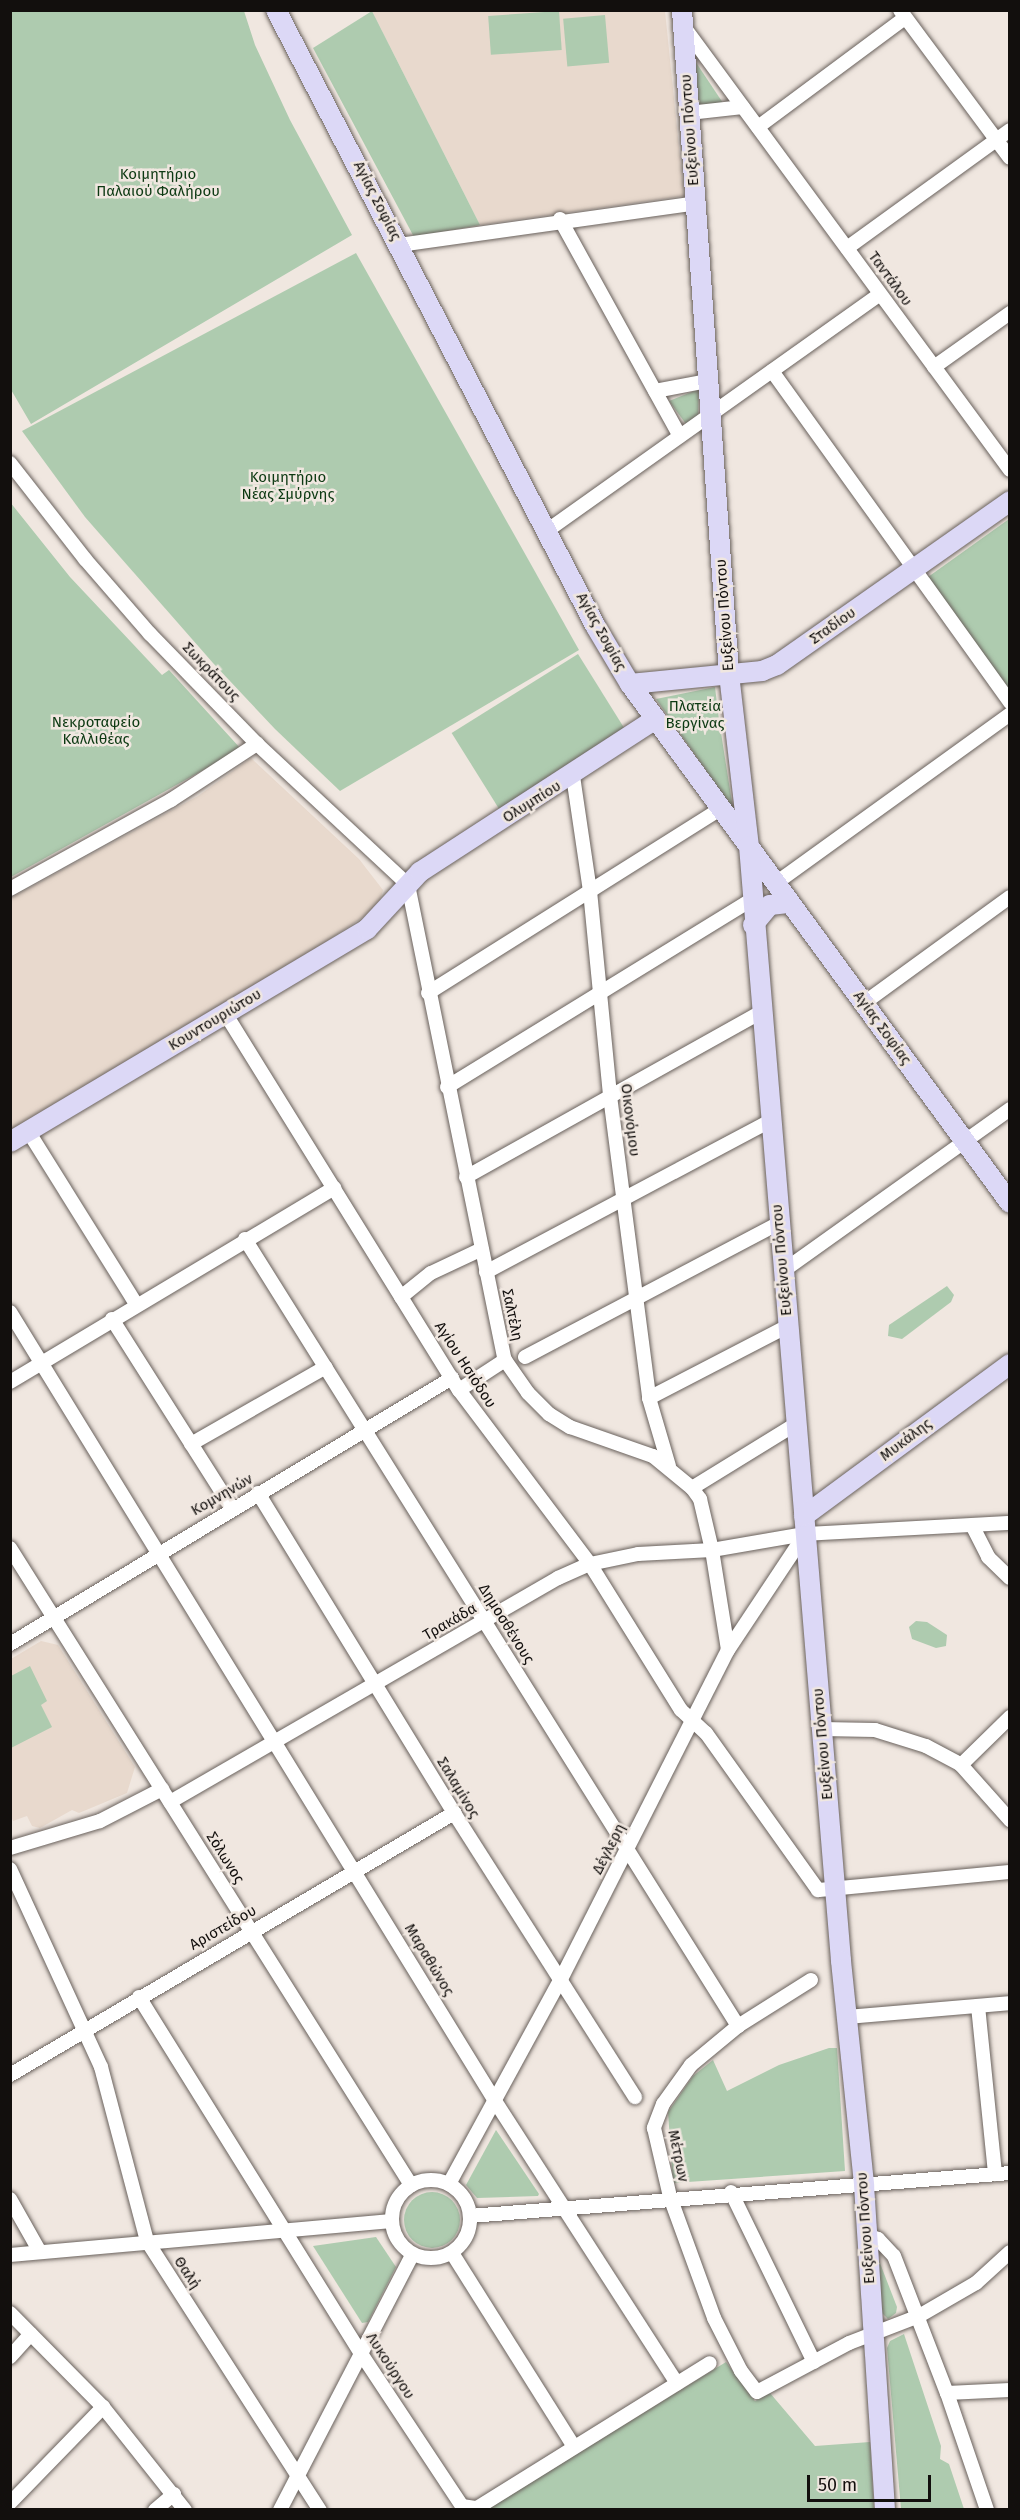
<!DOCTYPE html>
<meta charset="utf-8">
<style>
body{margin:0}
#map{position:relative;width:1020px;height:2520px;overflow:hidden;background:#f0e7e0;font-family:"Fira Sans",sans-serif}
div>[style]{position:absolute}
.built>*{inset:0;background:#e8d9cd}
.green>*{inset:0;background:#aecbaf;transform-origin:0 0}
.round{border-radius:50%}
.roads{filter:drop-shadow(0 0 2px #69615c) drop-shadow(0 0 2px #69615c)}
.street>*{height:14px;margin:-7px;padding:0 7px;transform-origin:7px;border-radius:7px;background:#fff}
.street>.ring{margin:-7px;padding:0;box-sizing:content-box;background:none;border:14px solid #fff;border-radius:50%}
.secondary>*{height:20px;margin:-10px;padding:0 10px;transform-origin:10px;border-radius:10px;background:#dcd8f6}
span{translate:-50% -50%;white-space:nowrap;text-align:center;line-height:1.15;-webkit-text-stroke:5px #f0e7e0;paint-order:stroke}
.street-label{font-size:15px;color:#120f0d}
.park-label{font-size:15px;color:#0c3912}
.frame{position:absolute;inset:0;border:12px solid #120f0d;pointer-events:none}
.scale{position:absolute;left:807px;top:2475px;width:124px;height:27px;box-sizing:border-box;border:3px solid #120f0d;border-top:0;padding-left:8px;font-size:18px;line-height:21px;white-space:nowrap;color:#120f0d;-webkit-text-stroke:4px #f0e7e0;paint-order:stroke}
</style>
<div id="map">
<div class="built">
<i style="clip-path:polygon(372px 11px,665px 11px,684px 196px,480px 225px)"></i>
<i style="clip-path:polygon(251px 758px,359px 859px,383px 890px,378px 907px,291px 965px,11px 1136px,11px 898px,198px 796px)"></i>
<i style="clip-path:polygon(41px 1641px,58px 1645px,135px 1767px,127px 1793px,79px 1813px,72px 1810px,40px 1828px,32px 1826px,27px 1816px,13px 1821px,11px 1816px,11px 1659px)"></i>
</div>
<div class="green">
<i style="clip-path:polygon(10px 11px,244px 11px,255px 45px,290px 120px,352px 235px,31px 424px,10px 388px)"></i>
<i style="clip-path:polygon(372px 11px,480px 225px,414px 237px,313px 48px)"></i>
<i style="left:559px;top:11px;width:39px;height:71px;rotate:86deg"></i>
<i style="left:605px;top:15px;width:48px;height:42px;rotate:85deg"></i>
<i style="clip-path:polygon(691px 55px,723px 103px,696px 105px)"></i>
<i style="clip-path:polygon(356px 253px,579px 650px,340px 791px,275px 729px,213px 663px,85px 517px,22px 431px)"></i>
<i style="clip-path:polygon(699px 389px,698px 417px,686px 424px,669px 401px)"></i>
<i style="clip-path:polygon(10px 502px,70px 577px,132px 643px,162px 675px,169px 670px,241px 749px,11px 877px)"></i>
<i style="clip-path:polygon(1009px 519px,1009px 691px,928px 577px)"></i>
<i style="left:578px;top:654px;width:91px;height:149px;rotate:58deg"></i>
<i style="clip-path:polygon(715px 687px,719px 720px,733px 809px,656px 699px)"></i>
<i style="clip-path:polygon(947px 1286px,954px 1295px,951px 1302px,902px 1339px,888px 1336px,889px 1325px)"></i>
<i style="clip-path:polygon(916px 1621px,927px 1622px,947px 1635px,946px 1646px,936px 1648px,912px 1639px,909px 1627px)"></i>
<i style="clip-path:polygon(30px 1666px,47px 1701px,41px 1705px,52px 1727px,11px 1748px,11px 1676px)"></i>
<i style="clip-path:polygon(829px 2048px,837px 2048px,845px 2171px,673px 2183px,668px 2112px,693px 2076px,713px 2060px,727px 2091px,779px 2065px)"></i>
<i style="clip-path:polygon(496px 2130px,539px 2194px,538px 2196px,477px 2198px,466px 2185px)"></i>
<i class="round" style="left:404px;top:2192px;width:56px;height:56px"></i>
<i style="clip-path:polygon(376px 2237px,396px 2267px,368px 2322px,362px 2323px,313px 2246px)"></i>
<i style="clip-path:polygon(878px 2258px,897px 2307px,896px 2313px,888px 2319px,882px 2313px)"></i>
<i style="clip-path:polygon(904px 2334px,941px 2446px,940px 2459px,949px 2464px,964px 2509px,901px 2509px,887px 2348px,890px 2341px)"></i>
<i style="clip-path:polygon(726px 2362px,755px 2401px,770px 2393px,815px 2446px,870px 2442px,874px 2509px,486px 2510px)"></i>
</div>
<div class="roads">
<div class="street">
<i style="left:900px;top:10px;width:184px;rotate:53.4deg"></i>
<i style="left:684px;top:27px;width:550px;rotate:53.65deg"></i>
<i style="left:689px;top:113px;width:54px;rotate:-6.3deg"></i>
<i style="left:758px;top:127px;width:183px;rotate:-36.6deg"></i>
<i style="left:560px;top:219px;width:248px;rotate:61.1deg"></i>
<i style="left:399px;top:245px;width:300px;rotate:-8deg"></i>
<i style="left:847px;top:248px;width:201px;rotate:-35.9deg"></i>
<i style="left:934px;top:367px;width:93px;rotate:-35.4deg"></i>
<i style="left:772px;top:371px;width:408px;rotate:54.3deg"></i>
<i style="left:655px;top:391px;width:54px;rotate:-10.7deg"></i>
<i style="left:10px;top:463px;width:122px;rotate:52deg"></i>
<i style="left:85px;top:559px;width:99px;rotate:49.1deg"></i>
<i style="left:150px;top:634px;width:153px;rotate:45.8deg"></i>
<i style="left:257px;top:744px;width:207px;rotate:43deg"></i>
<i style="left:408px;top:885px;width:485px;rotate:78.5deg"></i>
<i style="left:505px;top:1360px;width:40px;rotate:55.1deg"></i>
<i style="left:528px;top:1393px;width:30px;rotate:45deg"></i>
<i style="left:549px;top:1414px;width:25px;rotate:32deg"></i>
<i style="left:570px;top:1427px;width:88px;rotate:19.3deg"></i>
<i style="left:653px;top:1456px;width:50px;rotate:39.4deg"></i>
<i style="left:692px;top:1488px;width:14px;rotate:54deg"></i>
<i style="left:700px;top:1499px;width:52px;rotate:76.8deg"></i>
<i style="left:712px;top:1550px;width:101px;rotate:80.9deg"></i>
<i style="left:548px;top:530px;width:407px;rotate:-35.4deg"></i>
<i style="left:573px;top:776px;width:116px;rotate:81.6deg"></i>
<i style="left:590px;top:891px;width:206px;rotate:84.4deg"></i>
<i style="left:610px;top:1096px;width:305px;rotate:82.6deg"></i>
<i style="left:649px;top:1398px;width:71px;rotate:73.6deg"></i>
<i style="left:776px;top:883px;width:289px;rotate:-35.8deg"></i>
<i style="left:10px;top:889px;width:184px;rotate:-28.9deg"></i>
<i style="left:171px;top:800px;width:103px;rotate:-33.1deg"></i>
<i style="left:428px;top:993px;width:347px;rotate:-32.2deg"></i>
<i style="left:864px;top:1003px;width:180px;rotate:-36deg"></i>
<i style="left:225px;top:1013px;width:444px;rotate:58.2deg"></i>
<i style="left:459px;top:1390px;width:218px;rotate:53deg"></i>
<i style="left:590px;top:1564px;width:172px;rotate:58.1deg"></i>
<i style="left:681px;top:1710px;width:34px;rotate:43deg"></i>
<i style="left:706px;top:1733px;width:193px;rotate:54.5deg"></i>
<i style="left:818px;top:1890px;width:193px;rotate:-5.4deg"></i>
<i style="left:447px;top:1087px;width:357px;rotate:-31.6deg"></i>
<i style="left:28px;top:1131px;width:204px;rotate:58deg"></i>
<i style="left:466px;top:1177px;width:340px;rotate:-29.2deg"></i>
<i style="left:245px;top:1239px;width:929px;rotate:57.94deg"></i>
<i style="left:783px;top:1271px;width:279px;rotate:-35.5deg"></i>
<i style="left:486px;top:1272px;width:322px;rotate:-28deg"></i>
<i style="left:401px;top:1297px;width:38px;rotate:-39deg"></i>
<i style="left:431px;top:1273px;width:56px;rotate:-25.2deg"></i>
<i style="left:10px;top:1312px;width:926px;rotate:58.42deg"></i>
<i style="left:495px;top:2101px;width:336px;rotate:57.2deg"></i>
<i style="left:112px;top:1319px;width:224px;rotate:57.6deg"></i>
<i style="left:525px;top:1357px;width:287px;rotate:-27.8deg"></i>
<i style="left:10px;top:1382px;width:378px;rotate:-30.9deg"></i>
<i style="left:459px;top:1390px;width:55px;rotate:-33.1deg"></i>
<i style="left:649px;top:1398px;width:157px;rotate:-27.4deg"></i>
<i style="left:191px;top:1444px;width:155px;rotate:-29.7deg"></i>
<i style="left:692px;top:1488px;width:122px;rotate:-31.6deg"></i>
<i style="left:258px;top:1493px;width:375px;rotate:58.5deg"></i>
<i style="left:454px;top:1813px;width:337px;rotate:57.5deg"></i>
<i style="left:973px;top:1527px;width:34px;rotate:63deg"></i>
<i style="left:988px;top:1557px;width:30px;rotate:44deg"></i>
<i style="left:10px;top:1548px;width:753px;rotate:57.81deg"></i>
<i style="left:10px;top:1644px;width:516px;rotate:-31.04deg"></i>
<i style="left:822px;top:1729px;width:53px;rotate:1.1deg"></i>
<i style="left:875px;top:1730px;width:53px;rotate:17.4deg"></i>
<i style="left:926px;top:1746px;width:40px;rotate:28deg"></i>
<i style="left:961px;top:1765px;width:74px;rotate:48.3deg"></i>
<i style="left:961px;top:1765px;width:69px;rotate:-44.4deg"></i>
<i style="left:170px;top:1802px;width:448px;rotate:-30deg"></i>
<i style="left:558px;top:1578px;width:35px;rotate:-24deg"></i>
<i style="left:590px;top:1564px;width:49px;rotate:-11.8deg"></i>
<i style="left:638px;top:1554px;width:74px;rotate:-3.1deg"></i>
<i style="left:712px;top:1550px;width:94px;rotate:-9.8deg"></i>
<i style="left:805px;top:1534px;width:205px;rotate:-3.1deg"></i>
<i style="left:10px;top:1848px;width:94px;rotate:-16.7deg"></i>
<i style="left:100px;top:1821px;width:70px;rotate:-27.3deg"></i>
<i style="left:10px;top:1869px;width:218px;rotate:65.3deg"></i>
<i style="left:101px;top:2067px;width:180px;rotate:75.2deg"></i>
<i style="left:147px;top:2241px;width:320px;rotate:57.3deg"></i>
<i style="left:811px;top:1980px;width:86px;rotate:147.8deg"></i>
<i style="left:738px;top:2026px;width:61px;rotate:140.3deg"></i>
<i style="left:691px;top:2065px;width:48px;rotate:125.7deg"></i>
<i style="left:663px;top:2104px;width:26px;rotate:111deg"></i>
<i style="left:654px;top:2128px;width:71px;rotate:76.9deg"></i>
<i style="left:670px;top:2197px;width:129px;rotate:70deg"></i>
<i style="left:714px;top:2318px;width:59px;rotate:63deg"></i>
<i style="left:741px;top:2371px;width:26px;rotate:53deg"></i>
<i style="left:757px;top:2392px;width:104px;rotate:-28deg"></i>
<i style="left:849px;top:2343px;width:75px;rotate:-21.1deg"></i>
<i style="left:919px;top:2316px;width:66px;rotate:-30.1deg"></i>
<i style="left:976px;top:2283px;width:46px;rotate:-42.4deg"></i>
<i style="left:139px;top:1997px;width:422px;rotate:58.1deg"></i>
<i style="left:362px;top:2355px;width:181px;rotate:56.5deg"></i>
<i style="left:462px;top:2506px;width:15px;rotate:8deg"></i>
<i style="left:477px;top:2508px;width:274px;rotate:-31.9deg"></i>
<i style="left:978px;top:2006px;width:169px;rotate:84.2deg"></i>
<i style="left:848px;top:2017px;width:163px;rotate:-4.9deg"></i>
<i style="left:10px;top:2075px;width:516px;rotate:-30.54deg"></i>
<i class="ring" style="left:392px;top:2180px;width:64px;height:64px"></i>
<i style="left:449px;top:2184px;width:234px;rotate:-61.4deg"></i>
<i style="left:561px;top:1979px;width:369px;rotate:-63.1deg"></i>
<i style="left:728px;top:1650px;width:139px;rotate:-56.4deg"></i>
<i style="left:731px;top:2192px;width:189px;rotate:64deg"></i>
<i style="left:10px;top:2199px;width:61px;rotate:60.5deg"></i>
<i style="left:470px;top:2216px;width:542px;rotate:-4.55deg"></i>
<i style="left:867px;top:2235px;width:12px;rotate:20deg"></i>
<i style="left:878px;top:2239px;width:23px;rotate:47deg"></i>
<i style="left:894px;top:2256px;width:147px;rotate:68.9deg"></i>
<i style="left:947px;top:2393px;width:124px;rotate:71.1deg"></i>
<i style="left:452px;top:2253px;width:229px;rotate:57.8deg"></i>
<i style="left:10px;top:2255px;width:383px;rotate:-5.1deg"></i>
<i style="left:10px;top:2313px;width:132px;rotate:45.3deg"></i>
<i style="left:103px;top:2407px;width:132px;rotate:51.5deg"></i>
<i style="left:10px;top:2357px;width:31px;rotate:-48deg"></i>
<i style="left:947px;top:2393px;width:63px;rotate:-2.7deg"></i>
<i style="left:10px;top:2503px;width:134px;rotate:-45.9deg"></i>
<i style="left:155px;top:2510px;width:25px;rotate:-40deg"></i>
<i style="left:280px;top:2510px;width:287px;rotate:-62.6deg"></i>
</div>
<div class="secondary">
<i style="left:276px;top:10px;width:695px;rotate:62.59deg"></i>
<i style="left:596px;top:627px;width:66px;rotate:59.2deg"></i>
<i style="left:630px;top:684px;width:643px;rotate:53.79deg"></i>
<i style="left:682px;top:10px;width:666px;rotate:85.95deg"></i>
<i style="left:729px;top:674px;width:173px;rotate:83.4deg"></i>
<i style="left:749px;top:846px;width:1119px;rotate:85.28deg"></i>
<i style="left:841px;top:1961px;width:225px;rotate:84.1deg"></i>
<i style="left:864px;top:2185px;width:326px;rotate:86.3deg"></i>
<i style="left:630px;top:684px;width:133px;rotate:-5.6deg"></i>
<i style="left:762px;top:671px;width:16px;rotate:-22deg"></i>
<i style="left:777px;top:665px;width:285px;rotate:-35.1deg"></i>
<i style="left:753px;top:925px;width:26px;rotate:-50deg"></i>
<i style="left:770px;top:905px;width:20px;rotate:-6deg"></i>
<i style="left:10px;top:1142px;width:416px;rotate:-30.8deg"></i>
<i style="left:367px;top:929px;width:78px;rotate:-47.1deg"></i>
<i style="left:420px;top:872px;width:281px;rotate:-33deg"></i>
<i style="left:804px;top:1516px;width:256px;rotate:-36.4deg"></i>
</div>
</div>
<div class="street-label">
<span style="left:690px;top:130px;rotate:-94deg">Ευξείνου Πόντου</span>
<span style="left:377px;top:201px;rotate:63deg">Αγίας Σοφίας</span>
<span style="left:890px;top:279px;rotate:54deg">Ταντάλου</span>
<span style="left:725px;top:615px;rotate:-94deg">Ευξείνου Πόντου</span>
<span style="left:833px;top:626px;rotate:-35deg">Σταδίου</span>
<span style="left:601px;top:632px;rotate:61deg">Αγίας Σοφίας</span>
<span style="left:211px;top:672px;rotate:46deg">Σωκράτους</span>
<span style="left:532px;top:802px;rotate:-32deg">Ολυμπίου</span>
<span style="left:215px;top:1020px;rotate:-31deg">Κουντουριώτου</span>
<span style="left:882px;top:1028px;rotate:54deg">Αγίας Σοφίας</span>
<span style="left:630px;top:1120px;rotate:83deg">Οικονόμου</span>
<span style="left:782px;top:1260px;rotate:-95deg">Ευξείνου Πόντου</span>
<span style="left:512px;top:1315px;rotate:78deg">Σαλτέλη</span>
<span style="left:465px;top:1365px;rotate:57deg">Αγίου Ησιόδου</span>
<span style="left:906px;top:1440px;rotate:-37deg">Μυκάλης</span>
<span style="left:222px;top:1495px;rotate:-30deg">Κομνηνών</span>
<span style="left:450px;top:1622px;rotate:-30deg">Τρακάδα</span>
<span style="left:506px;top:1624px;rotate:58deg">Δημοσθένους</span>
<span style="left:823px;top:1744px;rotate:-95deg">Ευξείνου Πόντου</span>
<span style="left:458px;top:1788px;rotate:59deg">Σαλαμίνος</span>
<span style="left:609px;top:1849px;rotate:-63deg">Δέγλερη</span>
<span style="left:225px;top:1858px;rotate:58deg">Σόλωνος</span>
<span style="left:223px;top:1928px;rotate:-30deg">Αριστείδου</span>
<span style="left:429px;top:1960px;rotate:59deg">Μαραθώνος</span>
<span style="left:678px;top:2156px;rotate:78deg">Μέτρων</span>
<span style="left:866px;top:2228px;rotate:-94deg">Ευξείνου Πόντου</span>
<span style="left:187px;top:2273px;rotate:57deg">Θαλή</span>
<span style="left:390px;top:2366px;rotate:57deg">Λυκούργου</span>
</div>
<div class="park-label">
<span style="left:158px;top:183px">Κοιμητήριο<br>Παλαιού Φαλήρου</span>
<span style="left:288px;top:486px">Κοιμητήριο<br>Νέας Σμύρνης</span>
<span style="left:695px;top:715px">Πλατεία<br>Βεργίνας</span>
<span style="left:96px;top:731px">Νεκροταφείο<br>Καλλιθέας</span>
</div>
<div class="frame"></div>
<div class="scale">50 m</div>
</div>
